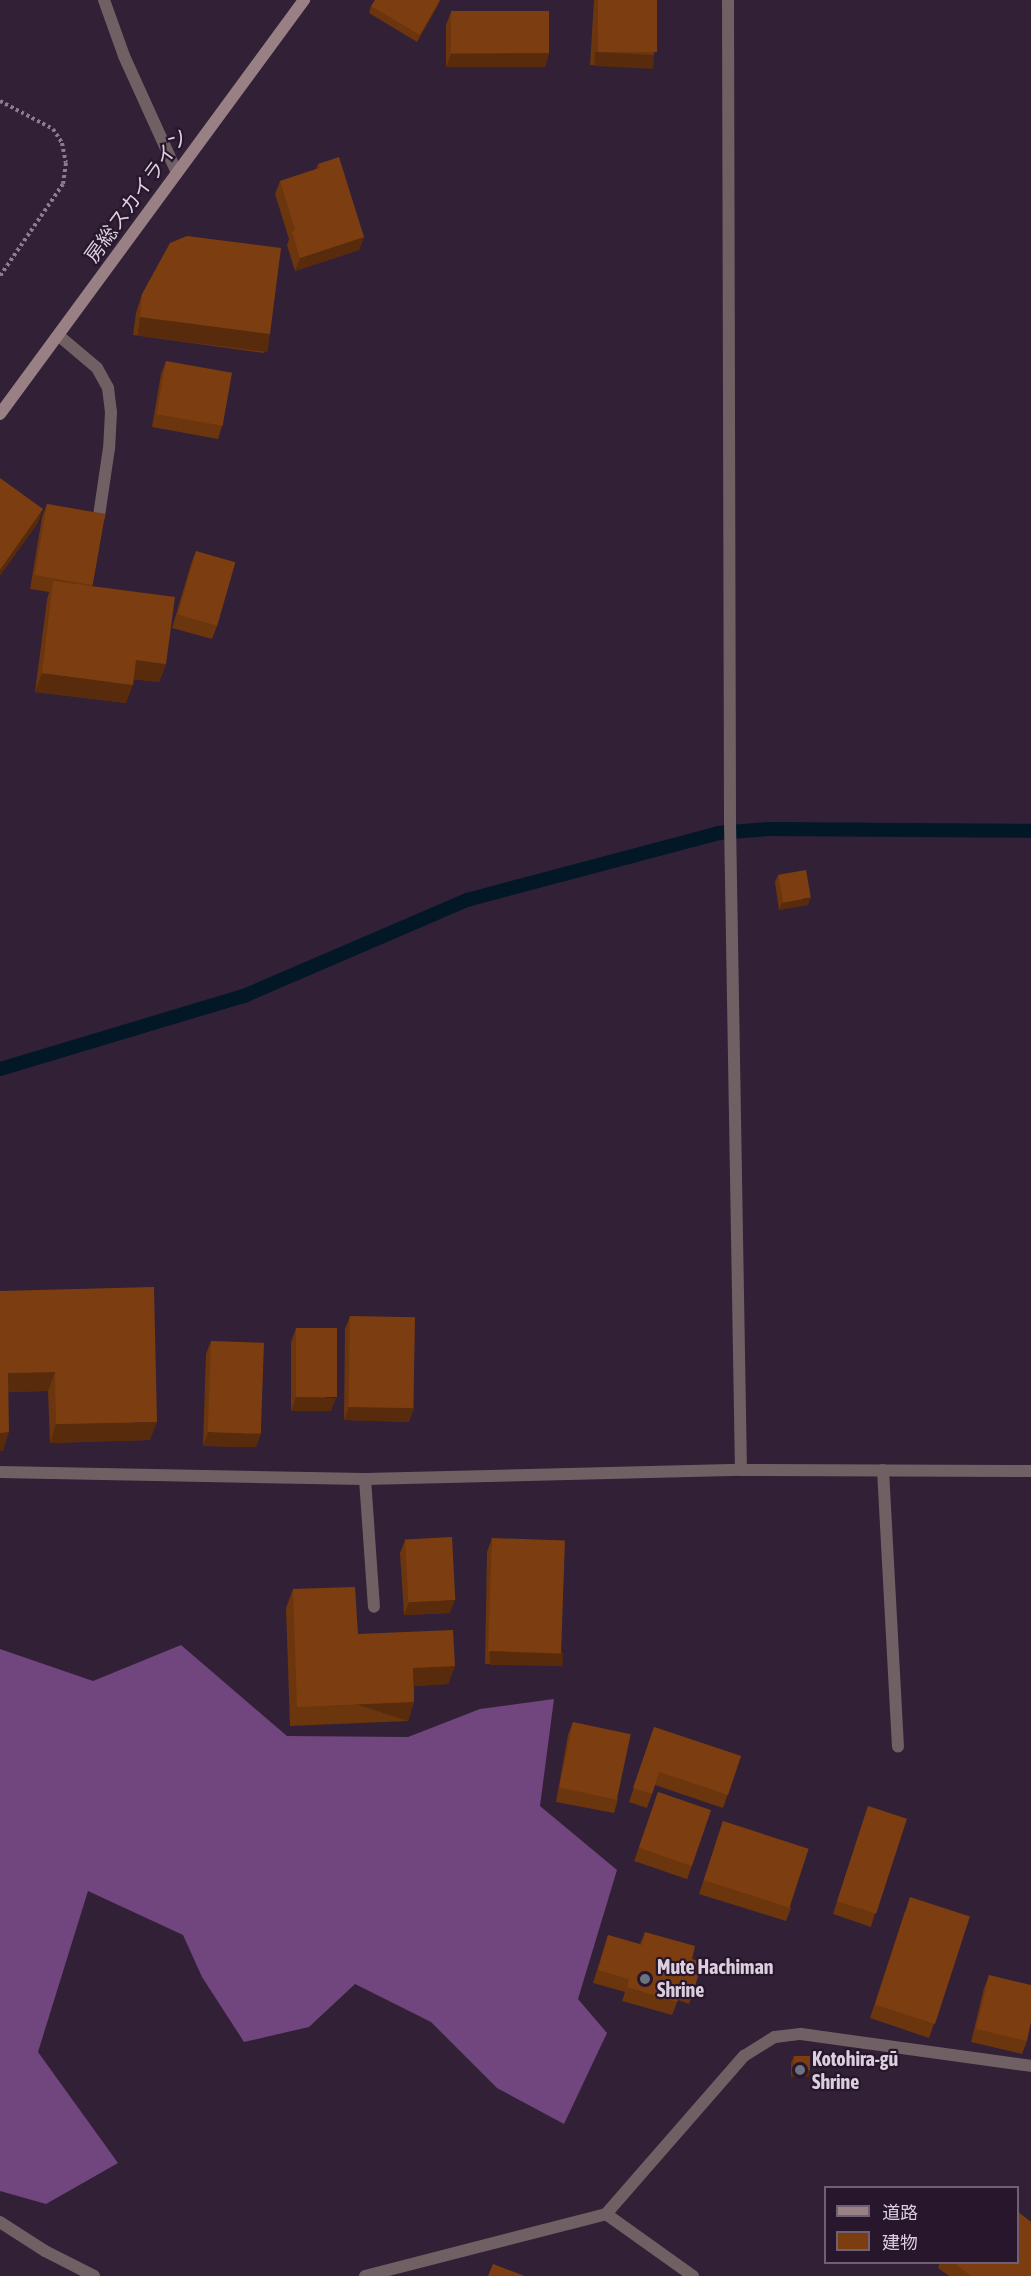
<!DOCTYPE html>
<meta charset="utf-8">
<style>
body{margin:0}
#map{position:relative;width:1031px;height:2276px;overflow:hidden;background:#312036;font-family:"Asap Condensed","Noto Sans JP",sans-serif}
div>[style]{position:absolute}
.forest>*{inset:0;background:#71457d}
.stream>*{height:14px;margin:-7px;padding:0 7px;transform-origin:7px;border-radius:7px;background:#021826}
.path>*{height:4px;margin-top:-2px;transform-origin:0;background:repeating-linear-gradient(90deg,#8b7d8f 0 3px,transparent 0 6px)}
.minor>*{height:12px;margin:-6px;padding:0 6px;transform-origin:6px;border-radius:6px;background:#706063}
.secondary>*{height:12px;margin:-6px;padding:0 6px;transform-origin:6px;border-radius:6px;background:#998084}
.wall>*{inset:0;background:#6b350e;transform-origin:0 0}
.shaded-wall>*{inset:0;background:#572b0b;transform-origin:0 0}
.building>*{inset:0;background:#7c3e10;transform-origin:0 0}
.dots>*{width:16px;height:16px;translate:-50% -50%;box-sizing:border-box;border:3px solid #27162c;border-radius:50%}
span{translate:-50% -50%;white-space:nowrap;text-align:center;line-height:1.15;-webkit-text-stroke:4.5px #27162c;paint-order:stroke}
.street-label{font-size:20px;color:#dbcfde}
.poi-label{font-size:20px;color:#dbcfde;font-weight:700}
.left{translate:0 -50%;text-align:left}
.legend{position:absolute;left:824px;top:2186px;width:195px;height:78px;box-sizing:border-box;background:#27162c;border:2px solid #6f6073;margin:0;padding:8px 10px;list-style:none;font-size:18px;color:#dbcfde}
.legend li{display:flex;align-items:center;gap:12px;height:30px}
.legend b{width:30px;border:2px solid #6f6073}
</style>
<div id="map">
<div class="forest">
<i style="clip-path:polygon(181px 1645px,287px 1736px,408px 1737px,480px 1709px,554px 1699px,540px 1806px,617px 1870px,578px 1999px,607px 2033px,564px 2124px,497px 2088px,431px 2022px,355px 1984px,309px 2027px,244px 2042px,202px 1977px,183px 1935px,88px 1891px,38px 2052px,118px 2163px,46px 2204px,0 2191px,0 1649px,93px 1681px)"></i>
</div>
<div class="stream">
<i style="left:0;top:1069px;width:255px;rotate:-16.7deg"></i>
<i style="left:244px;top:996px;width:243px;rotate:-23.3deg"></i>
<i style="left:467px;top:900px;width:260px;rotate:-14.9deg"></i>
<i style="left:718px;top:833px;width:51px;rotate:-4.5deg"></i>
<i style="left:769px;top:829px;width:262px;rotate:0.4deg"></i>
</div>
<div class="path">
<i style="left:0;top:101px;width:60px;rotate:27.8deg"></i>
<i style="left:53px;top:129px;width:17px;rotate:57deg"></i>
<i style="left:62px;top:143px;width:20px;rotate:79deg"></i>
<i style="left:66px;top:163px;width:21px;rotate:98deg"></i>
<i style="left:63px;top:184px;width:112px;rotate:124.4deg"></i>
</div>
<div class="minor">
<i style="left:104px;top:0;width:59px;rotate:70.3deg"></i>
<i style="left:124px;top:56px;width:128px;rotate:65.6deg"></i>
<i style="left:728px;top:0;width:822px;rotate:89.86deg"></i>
<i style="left:730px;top:822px;width:648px;rotate:89.03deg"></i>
<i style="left:58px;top:335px;width:51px;rotate:40.2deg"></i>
<i style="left:97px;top:368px;width:23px;rotate:61deg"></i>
<i style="left:108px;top:388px;width:24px;rotate:83deg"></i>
<i style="left:111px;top:412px;width:36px;rotate:93deg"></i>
<i style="left:109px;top:448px;width:69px;rotate:98.4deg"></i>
<i style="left:883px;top:1470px;width:277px;rotate:86.9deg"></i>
<i style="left:0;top:1472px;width:365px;rotate:1.1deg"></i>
<i style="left:365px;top:1479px;width:376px;rotate:-1.4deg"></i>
<i style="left:741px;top:1470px;width:290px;rotate:0.2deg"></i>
<i style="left:365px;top:1479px;width:128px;rotate:86deg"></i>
<i style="left:606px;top:2214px;width:107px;rotate:35.5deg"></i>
<i style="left:0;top:2222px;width:54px;rotate:32.8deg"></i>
<i style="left:45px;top:2251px;width:55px;rotate:27deg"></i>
<i style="left:365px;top:2276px;width:249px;rotate:-14.4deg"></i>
<i style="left:606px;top:2214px;width:210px;rotate:-48.9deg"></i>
<i style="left:744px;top:2056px;width:36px;rotate:-32deg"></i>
<i style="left:775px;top:2037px;width:26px;rotate:-7deg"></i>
<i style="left:801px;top:2034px;width:232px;rotate:7.9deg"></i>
</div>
<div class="secondary">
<i style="left:0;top:414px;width:514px;rotate:-53.71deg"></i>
</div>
<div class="wall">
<i style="clip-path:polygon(440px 0,437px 7px,417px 42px,369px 13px,371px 6px)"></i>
<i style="clip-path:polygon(594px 0,657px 0,654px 55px,649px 68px,590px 65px)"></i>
<i style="clip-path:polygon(451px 12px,549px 53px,545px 67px,446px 67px,446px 25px)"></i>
<i style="clip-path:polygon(318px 164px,364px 237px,359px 250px,295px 271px,287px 245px,289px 239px,275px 194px,280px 181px,316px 169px)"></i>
<i style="clip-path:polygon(142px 294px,270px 334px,264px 353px,133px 335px,136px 313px)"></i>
<i style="clip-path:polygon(166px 361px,222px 426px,218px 439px,152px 427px,161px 374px)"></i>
<i style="clip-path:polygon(47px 504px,105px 514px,92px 586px,166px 664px,159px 682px,133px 679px,126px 703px,35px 692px,47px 600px,49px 592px,30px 589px,42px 517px)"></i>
<i style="clip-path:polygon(196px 551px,217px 626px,212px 639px,172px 628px,191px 564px)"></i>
<i style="clip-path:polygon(778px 875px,808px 905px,779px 910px,775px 882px)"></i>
<i style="clip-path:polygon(0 1291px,150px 1440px,50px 1443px,48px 1391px,8px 1392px,3px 1451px,0 1451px)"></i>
<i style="clip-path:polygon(350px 1316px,414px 1408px,409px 1422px,344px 1420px,345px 1329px)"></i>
<i style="clip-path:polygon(296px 1328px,331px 1411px,291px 1411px,291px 1342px)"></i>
<i style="clip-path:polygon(211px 1341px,256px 1447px,203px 1446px,206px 1354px)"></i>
<i style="clip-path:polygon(492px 1538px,558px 1665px,485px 1664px,487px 1552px)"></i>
<i style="clip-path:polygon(405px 1540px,450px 1613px,404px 1615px,400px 1553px)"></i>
<i style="clip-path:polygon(293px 1589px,358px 1634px,455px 1666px,448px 1684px,414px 1686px,414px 1702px,408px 1721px,290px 1726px,286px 1608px)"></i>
<i style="clip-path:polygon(573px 1722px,618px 1799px,614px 1813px,556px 1802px,568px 1735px)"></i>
<i style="clip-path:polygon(654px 1727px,741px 1756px,723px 1808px,655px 1785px,647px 1808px,629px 1802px)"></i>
<i style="left:658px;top:1792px;width:56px;height:73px;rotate:19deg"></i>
<i style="clip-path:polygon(868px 1806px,875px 1913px,871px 1927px,833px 1914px)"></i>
<i style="clip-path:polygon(723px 1821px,791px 1908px,786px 1921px,699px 1894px)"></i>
<i style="clip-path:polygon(905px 1911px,934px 2024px,929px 2038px,870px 2018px)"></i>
<i style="clip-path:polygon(645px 1932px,692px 1959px,694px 1990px,689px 2004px,678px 2000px,672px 2015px,622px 2001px,625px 1992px,593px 1983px,608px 1935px,640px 1944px)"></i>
<i style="clip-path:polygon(989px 1975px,1027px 2041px,1022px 2054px,971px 2042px,984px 1988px)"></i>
<i style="clip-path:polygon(794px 2056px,810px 2070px,808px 2077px,791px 2077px,791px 2063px)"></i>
<i style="clip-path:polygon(940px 2262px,1017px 2262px,1031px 2276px,949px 2276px,938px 2268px)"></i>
</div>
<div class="shaded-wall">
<i style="clip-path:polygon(440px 0,437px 7px,417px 42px,420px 35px)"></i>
<i style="left:595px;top:52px;width:59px;height:14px;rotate:3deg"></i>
<i style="clip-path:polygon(549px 53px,545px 67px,446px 67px,451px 54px)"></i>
<i style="clip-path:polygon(364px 237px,359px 250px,295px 271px,300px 258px)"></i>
<i style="left:140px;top:317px;width:131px;height:19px;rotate:7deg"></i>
<i style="clip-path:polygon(43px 509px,38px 523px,0 576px,0 570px)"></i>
<i style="clip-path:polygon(136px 660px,166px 664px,159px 682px,129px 679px)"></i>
<i style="clip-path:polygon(42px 673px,133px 685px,126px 703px,35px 692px)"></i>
<i style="clip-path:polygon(811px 898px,808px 905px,779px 910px,782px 903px)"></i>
<i style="clip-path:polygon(55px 1372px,48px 1391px,1px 1392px,8px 1373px)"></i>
<i style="clip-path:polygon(296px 1397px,336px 1398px,331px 1411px,291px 1411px)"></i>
<i style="clip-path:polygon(349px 1407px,414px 1408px,409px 1422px,344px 1420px)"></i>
<i style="clip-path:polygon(157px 1422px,150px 1440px,50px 1443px,56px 1424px)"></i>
<i style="clip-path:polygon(9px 1432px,3px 1451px,0 1451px,0 1433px)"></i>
<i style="clip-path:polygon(208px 1432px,261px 1434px,256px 1447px,203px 1446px)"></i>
<i style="clip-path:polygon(455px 1600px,450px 1613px,404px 1615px,409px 1602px)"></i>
<i style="left:490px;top:1651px;width:73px;height:14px;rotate:1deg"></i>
<i style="clip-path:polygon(455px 1666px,448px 1684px,406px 1687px,413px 1668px)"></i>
<i style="left:414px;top:1702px;width:20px;height:117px;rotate:108deg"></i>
<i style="clip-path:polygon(794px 2070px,810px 2070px,808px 2077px,791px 2077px)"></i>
</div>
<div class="building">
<i style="clip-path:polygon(375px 0,440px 0,420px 35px,371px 6px)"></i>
<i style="left:598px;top:0;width:59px;height:52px"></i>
<i style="left:549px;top:11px;width:42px;height:98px;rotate:90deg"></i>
<i style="clip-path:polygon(339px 157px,364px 237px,300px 258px,292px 232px,295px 230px,280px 181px,320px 168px,318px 164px)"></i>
<i style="clip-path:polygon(187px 236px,281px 248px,270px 334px,140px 317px,142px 294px,170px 243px)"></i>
<i style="left:166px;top:361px;width:67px;height:54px;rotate:10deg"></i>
<i style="clip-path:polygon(0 478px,43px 509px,0 570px)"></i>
<i style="left:47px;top:504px;width:59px;height:72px;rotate:10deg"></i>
<i style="left:196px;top:551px;width:41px;height:66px;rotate:16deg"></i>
<i style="clip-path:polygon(53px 581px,175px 597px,166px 664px,136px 660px,133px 685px,42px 673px)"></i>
<i style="left:806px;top:870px;width:28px;height:28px;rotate:80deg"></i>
<i style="clip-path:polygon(154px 1287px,157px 1422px,56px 1424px,55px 1372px,8px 1373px,9px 1432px,0 1433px,0 1291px)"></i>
<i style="left:350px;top:1316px;width:65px;height:91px;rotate:1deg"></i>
<i style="left:296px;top:1328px;width:41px;height:69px"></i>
<i style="left:211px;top:1341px;width:53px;height:91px;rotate:2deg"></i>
<i style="left:452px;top:1537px;width:63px;height:47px;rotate:87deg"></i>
<i style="left:492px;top:1538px;width:73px;height:113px;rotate:2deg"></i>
<i style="clip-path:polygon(355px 1587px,358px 1634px,453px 1630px,455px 1666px,413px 1668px,414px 1702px,297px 1707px,293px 1589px)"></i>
<i style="left:573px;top:1722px;width:59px;height:67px;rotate:12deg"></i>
<i style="clip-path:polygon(654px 1727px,741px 1756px,728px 1795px,659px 1772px,652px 1794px,633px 1788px)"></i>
<i style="left:658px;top:1792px;width:56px;height:59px;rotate:19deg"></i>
<i style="left:868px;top:1806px;width:41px;height:100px;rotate:18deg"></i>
<i style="left:723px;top:1821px;width:90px;height:62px;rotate:18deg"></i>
<i style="left:910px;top:1897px;width:63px;height:113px;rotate:18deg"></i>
<i style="clip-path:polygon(645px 1932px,695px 1946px,692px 1959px,702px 1962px,694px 1990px,682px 1986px,677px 2002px,627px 1987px,629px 1979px,598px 1970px,608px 1935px,642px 1945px)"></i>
<i style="clip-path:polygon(989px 1975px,1031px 1985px,1031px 2022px,1027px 2041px,976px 2029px)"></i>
<i style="left:794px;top:2056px;width:16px;height:14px"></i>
<i style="clip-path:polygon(1017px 2211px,1031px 2222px,1031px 2276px,971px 2276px,953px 2262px,1017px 2262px)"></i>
<i style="clip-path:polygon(493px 2264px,525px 2276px,488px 2276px)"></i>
</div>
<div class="dots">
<i style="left:645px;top:1979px;background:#6b7280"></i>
<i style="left:800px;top:2070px;background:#6b7280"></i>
</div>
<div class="street-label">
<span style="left:136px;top:195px;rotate:-54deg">房総スカイライン</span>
</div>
<div class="poi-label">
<span class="left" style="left:657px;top:1978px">Mute Hachiman<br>Shrine</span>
<span class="left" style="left:812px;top:2070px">Kotohira-gū<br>Shrine</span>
</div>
<ul class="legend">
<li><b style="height:8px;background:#998084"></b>道路</li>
<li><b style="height:16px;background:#7c3e10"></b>建物</li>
</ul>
</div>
